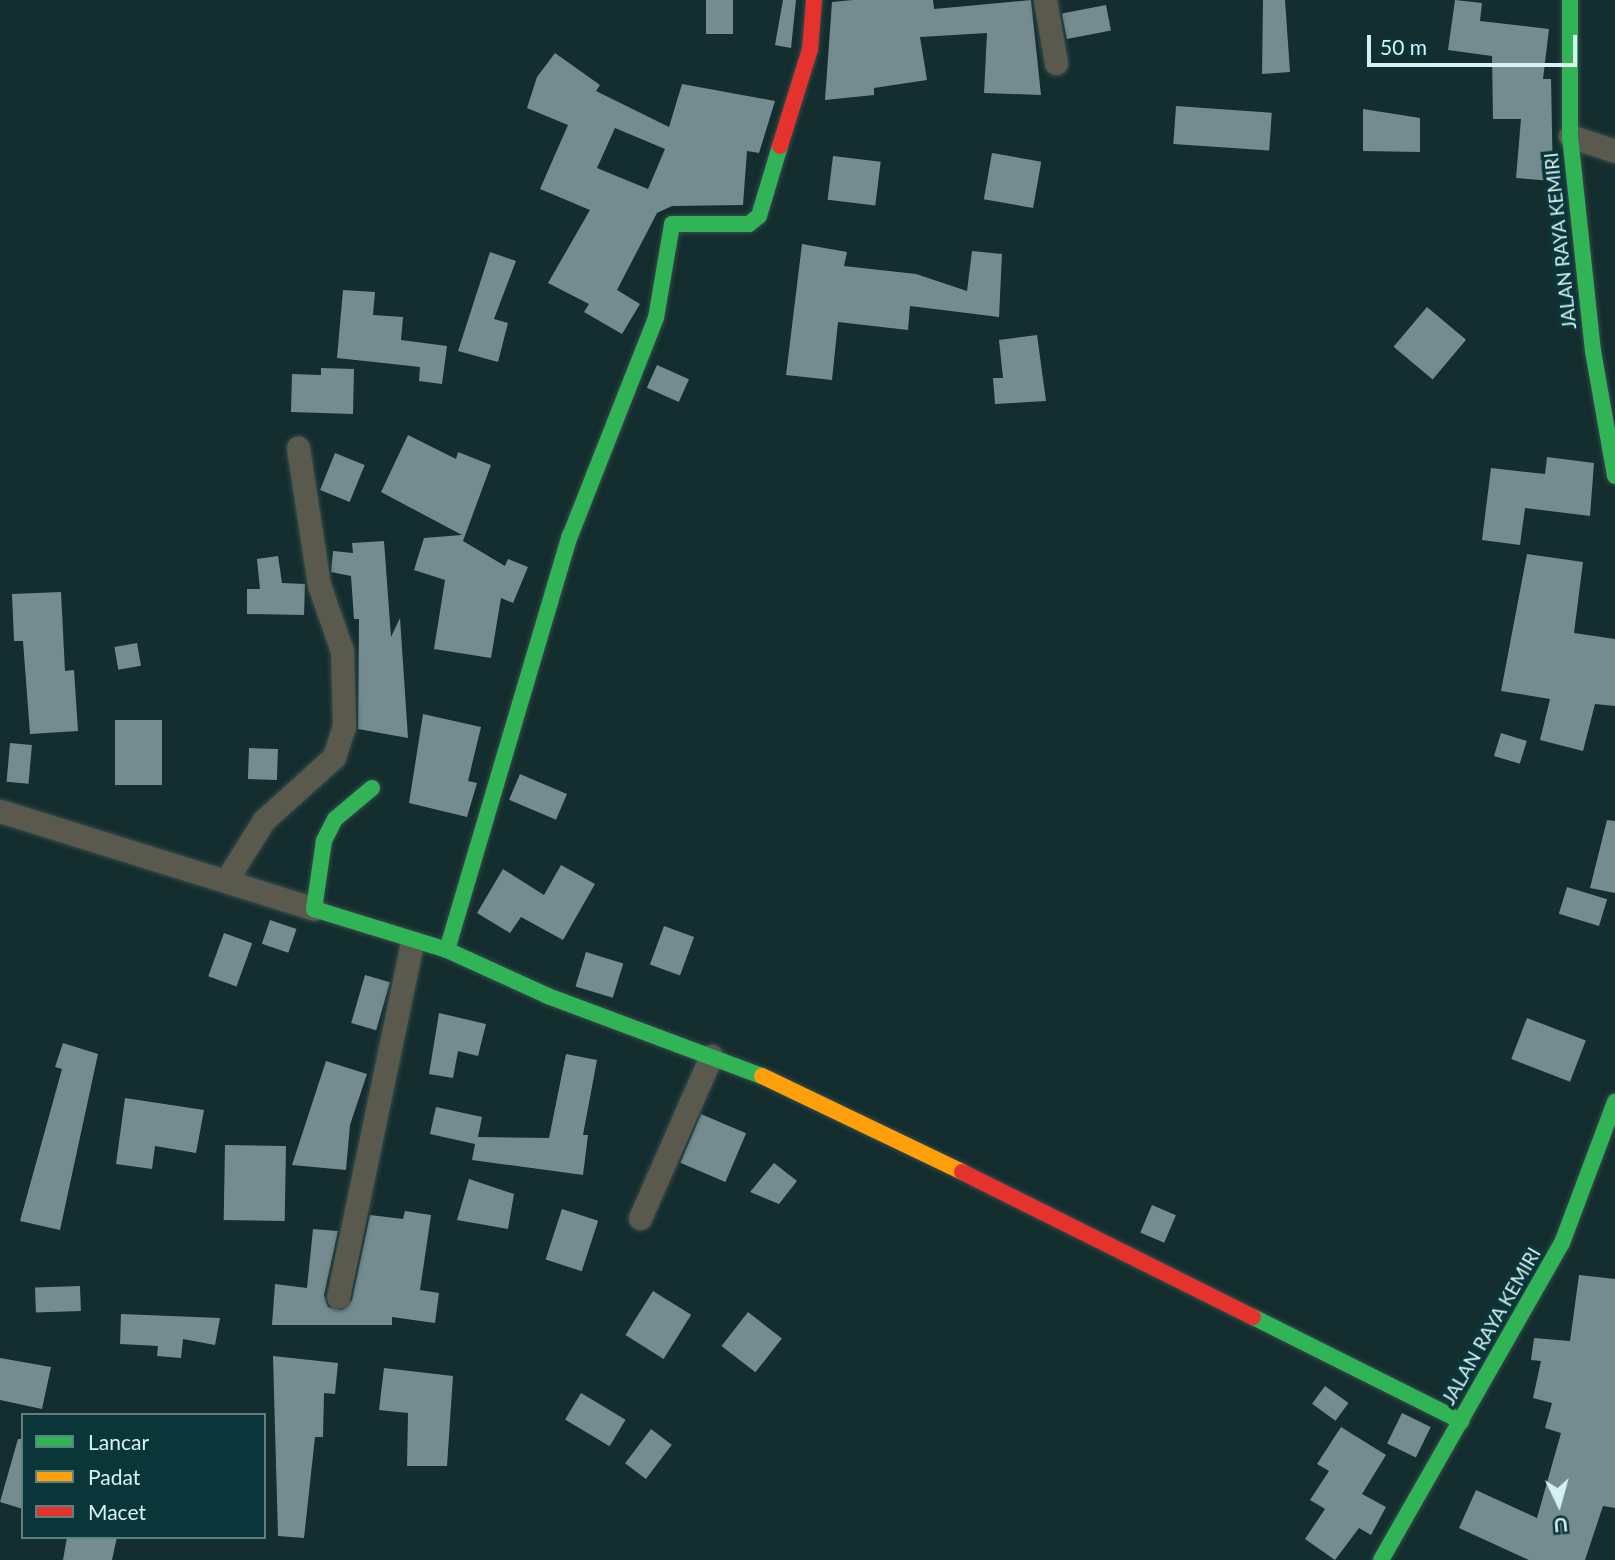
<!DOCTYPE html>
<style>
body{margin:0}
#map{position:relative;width:1615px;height:1560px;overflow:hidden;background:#142d2e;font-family:Lato,sans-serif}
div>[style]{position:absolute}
.building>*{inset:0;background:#748c90;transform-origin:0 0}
.roads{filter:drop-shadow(0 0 2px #364b4c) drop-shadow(0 0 2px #364b4c)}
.street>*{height:23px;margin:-11.5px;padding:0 11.5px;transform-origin:11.5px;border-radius:11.5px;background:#5a594d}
.fast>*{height:16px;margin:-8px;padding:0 8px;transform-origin:8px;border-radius:8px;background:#30b455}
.slow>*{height:16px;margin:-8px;padding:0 8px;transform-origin:8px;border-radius:8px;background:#ff9f0a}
.jam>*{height:16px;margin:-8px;padding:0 8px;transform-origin:8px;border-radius:8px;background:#e5322d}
span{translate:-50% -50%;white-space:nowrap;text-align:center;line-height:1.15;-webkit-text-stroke:7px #0a3639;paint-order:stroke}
.street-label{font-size:19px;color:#d6f1f3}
.legend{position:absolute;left:21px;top:1413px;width:245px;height:126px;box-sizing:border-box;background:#0a3639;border:2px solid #5c8183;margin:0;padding:9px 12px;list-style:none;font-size:21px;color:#d6f1f3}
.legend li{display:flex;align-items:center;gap:14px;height:35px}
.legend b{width:35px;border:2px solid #5c8183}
.north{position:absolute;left:1524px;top:1469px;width:70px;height:70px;-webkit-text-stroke:5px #0a3639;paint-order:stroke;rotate:175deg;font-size:19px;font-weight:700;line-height:28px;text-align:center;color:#d6f1f3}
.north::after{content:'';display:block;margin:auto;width:24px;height:32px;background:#d6f1f3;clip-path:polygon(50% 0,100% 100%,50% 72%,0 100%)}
.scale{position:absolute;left:1367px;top:35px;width:210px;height:32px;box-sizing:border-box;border:4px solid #d6f1f3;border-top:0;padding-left:9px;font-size:21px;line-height:24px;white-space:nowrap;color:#d6f1f3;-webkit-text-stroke:5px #0a3639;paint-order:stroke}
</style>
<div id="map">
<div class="building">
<i style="left:706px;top:0;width:27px;height:34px"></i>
<i style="clip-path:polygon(783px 0,796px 0,791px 48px,775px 45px)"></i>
<i style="clip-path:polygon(853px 0,933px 0,934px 9px,1031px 0,1041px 95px,984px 93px,987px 33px,920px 37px,927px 80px,874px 88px,874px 95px,825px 100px,832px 2px)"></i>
<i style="clip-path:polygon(1263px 0,1285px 0,1290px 72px,1262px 74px)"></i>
<i style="clip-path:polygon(1455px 0,1482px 3px,1480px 21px,1549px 29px,1543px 79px,1551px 79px,1553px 181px,1516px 178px,1521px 119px,1493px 119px,1492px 56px,1448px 50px)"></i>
<i style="left:1106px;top:5px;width:26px;height:45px;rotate:79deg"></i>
<i style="clip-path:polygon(evenodd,555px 53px,600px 85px,596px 91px,669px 127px,682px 84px,775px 101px,759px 153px,747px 151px,743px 205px,672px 206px,657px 213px,617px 290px,640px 304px,622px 334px,584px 312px,589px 304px,548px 283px,590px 210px,540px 189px,568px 125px,527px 108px,537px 77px,555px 53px,615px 128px,665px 149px,648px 189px,597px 168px,615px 128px)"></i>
<i style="left:1176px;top:106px;width:96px;height:38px;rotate:4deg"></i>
<i style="clip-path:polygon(1363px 109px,1420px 118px,1420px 152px,1363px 151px)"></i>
<i style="left:992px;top:153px;width:50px;height:47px;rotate:10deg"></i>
<i style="left:833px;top:156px;width:48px;height:44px;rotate:7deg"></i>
<i style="clip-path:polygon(802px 244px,847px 252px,844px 266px,916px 274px,967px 291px,972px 251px,1002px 254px,999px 317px,910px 306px,908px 330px,838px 322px,832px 380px,786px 375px)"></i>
<i style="clip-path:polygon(490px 252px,516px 261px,494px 319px,508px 323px,498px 362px,458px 351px)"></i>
<i style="clip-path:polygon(343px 290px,375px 292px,373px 315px,403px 317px,401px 340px,447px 346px,442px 384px,419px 381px,420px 367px,337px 358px)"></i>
<i style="left:1427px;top:307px;width:51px;height:52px;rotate:40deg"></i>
<i style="clip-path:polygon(1037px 335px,1046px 401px,995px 404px,993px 378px,1003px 378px,999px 340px)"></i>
<i style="left:657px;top:365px;width:35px;height:25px;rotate:24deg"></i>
<i style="clip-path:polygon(321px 368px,354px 369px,353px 414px,291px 412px,292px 374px,321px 375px)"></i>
<i style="clip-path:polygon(408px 435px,456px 459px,458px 452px,491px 465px,463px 541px,505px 566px,508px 559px,528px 567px,513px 603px,501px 598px,491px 658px,434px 649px,445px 580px,414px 570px,424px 538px,462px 535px,381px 492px)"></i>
<i style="left:335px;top:453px;width:32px;height:40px;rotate:22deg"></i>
<i style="clip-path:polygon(1547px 457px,1594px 463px,1590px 516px,1525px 508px,1520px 545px,1482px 540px,1491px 468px,1545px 474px)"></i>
<i style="clip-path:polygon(384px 541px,391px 637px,400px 618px,408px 738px,358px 729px,359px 619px,354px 619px,351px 576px,331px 572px,333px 551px,353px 553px,352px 543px)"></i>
<i style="clip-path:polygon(1527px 554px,1583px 562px,1574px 633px,1615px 639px,1615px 706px,1595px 704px,1583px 751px,1540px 740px,1550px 699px,1501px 691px)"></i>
<i style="clip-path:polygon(278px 556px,282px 583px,305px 584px,304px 615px,247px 614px,247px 589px,260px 589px,257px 559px)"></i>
<i style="clip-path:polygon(61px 592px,65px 671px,74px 670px,78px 731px,30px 734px,23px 641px,14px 641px,12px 594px)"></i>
<i style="left:137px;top:643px;width:23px;height:23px;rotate:80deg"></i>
<i style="clip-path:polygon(423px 714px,481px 727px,468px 781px,477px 783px,467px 817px,409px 803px)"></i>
<i style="left:115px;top:720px;width:47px;height:65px"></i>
<i style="left:1501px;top:733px;width:27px;height:24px;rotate:17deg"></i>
<i style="left:10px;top:743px;width:22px;height:39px;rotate:5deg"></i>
<i style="left:249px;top:748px;width:29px;height:31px;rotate:2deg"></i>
<i style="left:520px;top:774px;width:51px;height:28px;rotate:23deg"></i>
<i style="clip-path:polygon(1607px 820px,1615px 821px,1615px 893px,1590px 888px)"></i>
<i style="clip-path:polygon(561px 865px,595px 884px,563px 940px,521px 917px,510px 933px,477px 913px,503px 869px,544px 895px)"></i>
<i style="left:1567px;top:887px;width:42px;height:28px;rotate:17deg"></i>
<i style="left:270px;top:920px;width:28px;height:25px;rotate:19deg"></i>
<i style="left:664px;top:926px;width:32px;height:41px;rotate:20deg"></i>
<i style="left:224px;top:933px;width:30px;height:46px;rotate:20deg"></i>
<i style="left:586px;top:952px;width:39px;height:36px;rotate:17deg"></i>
<i style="left:365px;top:975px;width:26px;height:50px;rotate:16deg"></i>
<i style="clip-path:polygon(439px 1013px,486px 1024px,478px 1056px,458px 1051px,453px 1078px,429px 1074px)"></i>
<i style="left:1527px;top:1018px;width:63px;height:44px;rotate:21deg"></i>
<i style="clip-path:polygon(63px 1043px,98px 1054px,60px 1230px,20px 1221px,62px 1069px,55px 1067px)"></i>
<i style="clip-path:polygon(566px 1054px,597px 1060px,583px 1135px,588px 1135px,583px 1175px,472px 1160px,475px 1144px,430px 1134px,436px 1107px,482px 1117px,478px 1137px,549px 1138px)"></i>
<i style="clip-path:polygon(326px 1061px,367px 1074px,350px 1125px,346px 1170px,292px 1165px)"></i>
<i style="clip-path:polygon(125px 1098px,204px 1110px,196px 1153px,155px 1146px,152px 1169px,116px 1164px)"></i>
<i style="left:701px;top:1114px;width:49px;height:53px;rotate:23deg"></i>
<i style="left:225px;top:1145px;width:61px;height:75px;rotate:1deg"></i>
<i style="clip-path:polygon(774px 1163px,797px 1181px,779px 1204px,750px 1192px)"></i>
<i style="clip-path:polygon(469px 1179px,514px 1194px,508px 1229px,457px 1220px)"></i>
<i style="left:1152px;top:1205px;width:26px;height:30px;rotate:23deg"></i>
<i style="left:562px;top:1209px;width:38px;height:53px;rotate:18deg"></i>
<i style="clip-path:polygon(405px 1211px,431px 1215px,420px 1290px,439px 1293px,435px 1323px,392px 1317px,392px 1325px,272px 1325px,275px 1284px,307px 1288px,313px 1229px,338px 1231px,324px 1295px,328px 1307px,342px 1310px,352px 1300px,370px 1215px,403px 1219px)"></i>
<i style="clip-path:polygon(1579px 1275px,1615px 1279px,1615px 1508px,1603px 1506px,1585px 1560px,1529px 1560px,1459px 1528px,1476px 1490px,1537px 1518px,1561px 1433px,1545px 1428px,1552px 1403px,1533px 1398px,1541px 1361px,1531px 1360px,1534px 1338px,1570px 1341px)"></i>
<i style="left:80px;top:1286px;width:25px;height:45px;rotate:88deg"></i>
<i style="left:653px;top:1291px;width:45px;height:52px;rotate:32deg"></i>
<i style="left:748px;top:1312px;width:43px;height:43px;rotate:38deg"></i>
<i style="clip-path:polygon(121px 1314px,220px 1318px,215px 1345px,183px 1339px,181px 1358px,157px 1356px,158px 1346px,120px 1344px)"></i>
<i style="clip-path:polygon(273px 1356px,338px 1363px,335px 1394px,324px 1393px,323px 1437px,315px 1437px,304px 1538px,278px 1536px)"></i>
<i style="clip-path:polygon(0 1358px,51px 1367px,42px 1409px,0 1400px)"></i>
<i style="clip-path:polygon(384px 1368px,453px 1376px,447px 1466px,407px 1466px,408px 1413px,379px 1410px)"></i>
<i style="left:1325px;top:1386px;width:29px;height:22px;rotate:36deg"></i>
<i style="left:581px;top:1393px;width:52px;height:31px;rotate:31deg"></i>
<i style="left:1402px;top:1413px;width:32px;height:34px;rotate:26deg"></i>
<i style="clip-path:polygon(1341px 1427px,1386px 1455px,1362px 1494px,1386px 1507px,1371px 1535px,1359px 1528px,1335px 1560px,1305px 1539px,1325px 1509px,1310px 1500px,1329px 1471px,1317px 1464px)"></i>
<i style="left:651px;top:1429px;width:26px;height:43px;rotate:37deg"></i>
<i style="clip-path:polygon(18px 1439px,23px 1439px,23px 1509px,0 1502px)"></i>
<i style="clip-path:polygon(67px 1537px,117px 1537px,112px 1560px,63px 1560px)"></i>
</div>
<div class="roads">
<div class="street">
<i style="left:1045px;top:0;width:64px;rotate:80.1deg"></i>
<i style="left:1570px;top:136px;width:47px;rotate:18.4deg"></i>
<i style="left:0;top:811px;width:329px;rotate:17.3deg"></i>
<i style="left:227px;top:879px;width:70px;rotate:-57.9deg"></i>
<i style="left:264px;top:820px;width:94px;rotate:-42deg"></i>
<i style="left:334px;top:757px;width:33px;rotate:-72deg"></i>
<i style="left:344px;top:726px;width:75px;rotate:-91.5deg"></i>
<i style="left:342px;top:651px;width:70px;rotate:-109.2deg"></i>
<i style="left:319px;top:585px;width:139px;rotate:-98.7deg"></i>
<i style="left:640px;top:1218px;width:177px;rotate:-66.3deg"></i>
<i style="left:338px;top:1297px;width:361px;rotate:-78.2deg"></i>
</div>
<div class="fast">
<i style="left:1570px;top:0;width:136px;rotate:90deg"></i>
<i style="left:1570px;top:136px;width:216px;rotate:83.9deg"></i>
<i style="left:1593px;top:351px;width:127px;rotate:80deg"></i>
<i style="left:372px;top:788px;width:48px;rotate:140deg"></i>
<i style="left:335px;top:819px;width:25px;rotate:117deg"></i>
<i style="left:324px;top:841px;width:69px;rotate:98.4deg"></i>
<i style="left:314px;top:909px;width:139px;rotate:17.1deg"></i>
<i style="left:447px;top:950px;width:111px;rotate:24.5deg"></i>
<i style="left:548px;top:996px;width:228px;rotate:20.5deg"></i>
<i style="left:447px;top:950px;width:432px;rotate:-73.5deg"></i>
<i style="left:570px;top:536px;width:234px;rotate:-68.5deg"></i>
<i style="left:656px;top:318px;width:95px;rotate:-80.3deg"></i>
<i style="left:672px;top:224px;width:77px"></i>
<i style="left:749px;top:224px;width:13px;rotate:-39deg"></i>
<i style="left:759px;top:216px;width:73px;rotate:-73.3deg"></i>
<i style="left:1253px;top:1317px;width:233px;rotate:26.6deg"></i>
<i style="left:1381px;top:1560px;width:365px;rotate:-60.3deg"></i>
<i style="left:1562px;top:1243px;width:151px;rotate:-69.4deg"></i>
</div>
<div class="slow">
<i style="left:762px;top:1076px;width:222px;rotate:25.6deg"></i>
</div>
<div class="jam">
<i style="left:780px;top:146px;width:102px;rotate:-72.8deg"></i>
<i style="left:810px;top:49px;width:49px;rotate:-85.3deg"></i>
<i style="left:962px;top:1172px;width:325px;rotate:26.5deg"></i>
</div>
</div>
<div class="street-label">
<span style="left:1560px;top:241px;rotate:-96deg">JALAN RAYA KEMIRI</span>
<span style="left:1491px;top:1326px;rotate:-60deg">JALAN RAYA KEMIRI</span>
</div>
<ul class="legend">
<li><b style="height:9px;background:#30b455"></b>Lancar</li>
<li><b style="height:9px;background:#ff9f0a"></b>Padat</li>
<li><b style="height:9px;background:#e5322d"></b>Macet</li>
</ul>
<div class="north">U</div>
<div class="scale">50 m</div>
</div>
